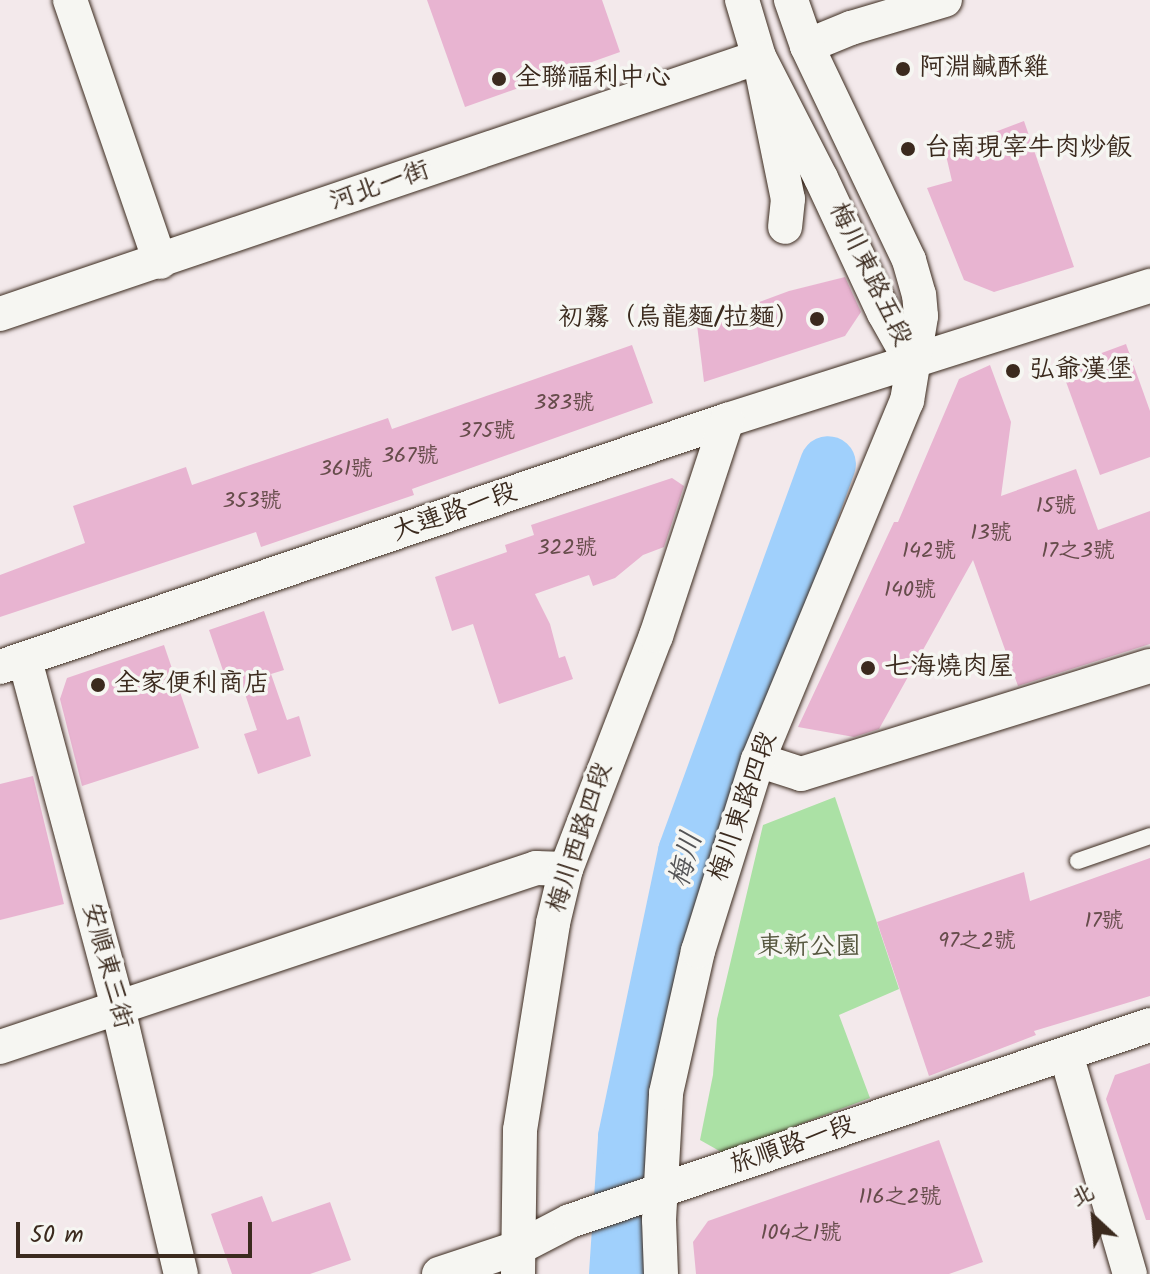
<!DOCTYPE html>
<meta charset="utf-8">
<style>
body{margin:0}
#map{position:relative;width:1150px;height:1274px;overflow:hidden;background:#f3e9eb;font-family:Kalam,"LXGW WenKai TC",sans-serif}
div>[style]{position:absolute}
.green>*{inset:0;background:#abe1a5}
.river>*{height:56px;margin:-28px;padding:0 28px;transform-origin:28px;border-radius:28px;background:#a0d0fc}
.building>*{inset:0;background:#e8b4d1}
.roads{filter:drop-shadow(0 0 2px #3b2a1e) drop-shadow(0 0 2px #3b2a1e)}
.service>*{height:16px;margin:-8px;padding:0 8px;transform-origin:8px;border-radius:8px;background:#f6f6f2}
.minor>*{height:34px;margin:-17px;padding:0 17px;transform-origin:17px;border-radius:17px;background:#f6f6f2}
.dots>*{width:22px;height:22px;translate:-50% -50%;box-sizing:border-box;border:4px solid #f6f6f2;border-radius:50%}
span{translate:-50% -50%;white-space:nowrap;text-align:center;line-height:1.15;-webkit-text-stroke:7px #f6f6f2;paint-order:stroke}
.number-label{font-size:22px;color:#664c4b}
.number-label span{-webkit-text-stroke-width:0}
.poi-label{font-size:26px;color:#3b2a1e}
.left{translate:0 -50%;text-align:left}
.right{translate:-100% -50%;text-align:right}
.street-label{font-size:26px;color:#3b2a1e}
.park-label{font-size:26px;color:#575840}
.water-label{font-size:28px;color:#545456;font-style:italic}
.north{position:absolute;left:1054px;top:1178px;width:80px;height:80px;-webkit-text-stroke:6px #f6f6f2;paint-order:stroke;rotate:334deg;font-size:22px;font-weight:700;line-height:32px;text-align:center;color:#3b2a1e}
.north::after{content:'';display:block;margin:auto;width:28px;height:36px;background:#3b2a1e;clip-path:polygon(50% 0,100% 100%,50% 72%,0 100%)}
.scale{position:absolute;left:16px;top:1222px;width:236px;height:36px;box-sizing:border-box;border:4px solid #3b2a1e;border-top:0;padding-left:10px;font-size:24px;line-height:28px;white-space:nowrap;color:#3b2a1e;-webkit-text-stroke:6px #f6f6f2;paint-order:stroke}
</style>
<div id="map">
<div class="green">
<i style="clip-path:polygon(835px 797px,899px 989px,839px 1015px,870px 1098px,723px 1153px,700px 1140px,713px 1075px,717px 1019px,763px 825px)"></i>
</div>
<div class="river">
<i style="left:617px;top:1274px;width:137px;rotate:-86.2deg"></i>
<i style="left:626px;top:1137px;width:291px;rotate:-78.1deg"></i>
<i style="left:686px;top:852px;width:413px;rotate:-69.9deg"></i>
</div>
<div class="building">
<i style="clip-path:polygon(427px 0,602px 0,620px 52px,465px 107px)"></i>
<i style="clip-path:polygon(1024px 121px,1074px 267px,994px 292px,964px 280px,927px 188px,952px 181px,945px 151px)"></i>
<i style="clip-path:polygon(845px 277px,861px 312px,845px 336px,704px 382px,697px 325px,789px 291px)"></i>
<i style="clip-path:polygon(1126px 344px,1150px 411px,1150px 457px,1100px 475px,1061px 368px)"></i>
<i style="clip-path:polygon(632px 345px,653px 403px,412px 489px,414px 495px,261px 547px,256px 532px,0 617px,0 575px,85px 543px,73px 506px,186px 467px,192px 485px,388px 418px,392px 429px)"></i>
<i style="clip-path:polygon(990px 365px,1011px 422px,1001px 496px,1076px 469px,1098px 530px,1150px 511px,1150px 644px,1018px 686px,973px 560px,879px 729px,854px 737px,798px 727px,894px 522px,898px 522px,959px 379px)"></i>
<i style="clip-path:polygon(672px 478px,684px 486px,664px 547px,643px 555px,615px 578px,593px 586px,589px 575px,535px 594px,550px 624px,559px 658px,565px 656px,573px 679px,499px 704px,473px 624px,452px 631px,435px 577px,507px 552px,505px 545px,534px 535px,531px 525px)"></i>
<i style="clip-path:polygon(264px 611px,284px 670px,271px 674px,287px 720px,299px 716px,311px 756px,258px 774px,244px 734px,257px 730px,242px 685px,229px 688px,209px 630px)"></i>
<i style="clip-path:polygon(164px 645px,199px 748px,82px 786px,60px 699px,67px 678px)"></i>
<i style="clip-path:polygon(33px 776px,64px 904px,0 920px,0 784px)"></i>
<i style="clip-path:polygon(1150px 858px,1150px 996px,1034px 1031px,1036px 1035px,929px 1076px,877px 922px,1024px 872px,1030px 901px)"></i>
<i style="clip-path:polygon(1150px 1063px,1150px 1220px,1146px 1220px,1106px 1099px,1115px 1075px)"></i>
<i style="clip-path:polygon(939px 1140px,983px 1262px,949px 1274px,696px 1274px,693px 1242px,708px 1221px)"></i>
<i style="clip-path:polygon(262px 1196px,272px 1222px,330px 1202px,351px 1260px,310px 1274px,232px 1274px,211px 1214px)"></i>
</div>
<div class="roads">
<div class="service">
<i style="left:1078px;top:861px;width:76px;rotate:-19.1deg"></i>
</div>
<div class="minor">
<i style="left:70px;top:0;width:277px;rotate:71deg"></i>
<i style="left:742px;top:0;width:59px;rotate:73.4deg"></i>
<i style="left:759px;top:57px;width:145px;rotate:78.5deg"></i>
<i style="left:788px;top:199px;width:28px;rotate:96deg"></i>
<i style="left:807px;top:46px;width:48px;rotate:-22.2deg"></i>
<i style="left:851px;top:28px;width:98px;rotate:-16.6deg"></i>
<i style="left:759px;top:57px;width:136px;rotate:62.9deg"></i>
<i style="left:821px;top:178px;width:149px;rotate:65deg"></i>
<i style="left:884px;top:313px;width:55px;rotate:60.6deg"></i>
<i style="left:0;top:314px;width:801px;rotate:-18.71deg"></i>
<i style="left:25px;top:660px;width:360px;rotate:75deg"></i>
<i style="left:118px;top:1008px;width:273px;rotate:76.7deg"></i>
<i style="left:0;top:667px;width:768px;rotate:-18.77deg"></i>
<i style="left:727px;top:420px;width:444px;rotate:-17.6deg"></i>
<i style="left:758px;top:760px;width:45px;rotate:18deg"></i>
<i style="left:801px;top:774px;width:365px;rotate:-17.2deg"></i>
<i style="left:0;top:1047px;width:565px;rotate:-18.47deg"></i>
<i style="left:536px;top:868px;width:30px;rotate:2deg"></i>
<i style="left:1066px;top:1054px;width:229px;rotate:73.8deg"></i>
<i style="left:439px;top:1274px;width:85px;rotate:-18.4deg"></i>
<i style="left:520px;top:1247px;width:56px;rotate:-27.5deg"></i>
<i style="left:570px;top:1221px;width:612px;rotate:-18.67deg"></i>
<i style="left:518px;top:1274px;width:144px;rotate:-89.2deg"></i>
<i style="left:520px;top:1130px;width:210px;rotate:-80.9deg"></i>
<i style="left:553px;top:923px;width:56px;rotate:-76.5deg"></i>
<i style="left:566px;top:869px;width:250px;rotate:-68.9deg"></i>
<i style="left:656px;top:636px;width:227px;rotate:-71.8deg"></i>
<i style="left:661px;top:1274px;width:54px;rotate:-92.1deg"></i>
<i style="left:659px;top:1220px;width:127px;rotate:-86.8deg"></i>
<i style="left:666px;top:1093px;width:146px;rotate:-77.3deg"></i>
<i style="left:698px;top:951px;width:200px;rotate:-72.6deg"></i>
<i style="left:758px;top:760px;width:389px;rotate:-67.5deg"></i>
<i style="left:907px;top:401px;width:86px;rotate:-80.6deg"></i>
<i style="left:921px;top:316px;width:21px;rotate:-95deg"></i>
<i style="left:919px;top:295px;width:36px;rotate:-106deg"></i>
<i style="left:909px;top:260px;width:237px;rotate:-115.5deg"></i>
<i style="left:807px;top:46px;width:49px;rotate:-109.2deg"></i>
</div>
</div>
<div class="dots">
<i style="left:903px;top:69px;background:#3b2a1e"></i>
<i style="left:499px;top:79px;background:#3b2a1e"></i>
<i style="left:908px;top:149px;background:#3b2a1e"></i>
<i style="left:817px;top:319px;background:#3b2a1e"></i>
<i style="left:1013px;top:371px;background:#3b2a1e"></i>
<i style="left:868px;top:668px;background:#3b2a1e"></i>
<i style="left:98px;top:685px;background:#3b2a1e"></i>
</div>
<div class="number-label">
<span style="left:564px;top:404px">383號</span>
<span style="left:487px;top:432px">375號</span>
<span style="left:410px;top:457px">367號</span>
<span style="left:346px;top:470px">361號</span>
<span style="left:252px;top:502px">353號</span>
<span style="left:1056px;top:507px">15號</span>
<span style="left:991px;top:534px">13號</span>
<span style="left:567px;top:549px">322號</span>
<span style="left:929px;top:552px">142號</span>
<span style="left:1078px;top:552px">17之3號</span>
<span style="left:910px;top:591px">140號</span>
<span style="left:1104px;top:922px">17號</span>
<span style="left:977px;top:942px">97之2號</span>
<span style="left:900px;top:1198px">116之2號</span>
<span style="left:801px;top:1234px">104之1號</span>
</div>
<div class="poi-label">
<span class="left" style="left:919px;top:69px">阿淵鹹酥雞</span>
<span class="left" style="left:515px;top:79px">全聯福利中心</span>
<span class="left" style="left:924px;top:149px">台南現宰牛肉炒飯</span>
<span class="right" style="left:801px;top:319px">初霧（烏龍麵/拉麵）</span>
<span class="left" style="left:1029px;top:371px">弘爺漢堡</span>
<span class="left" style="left:884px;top:668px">七海燒肉屋</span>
<span class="left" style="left:114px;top:685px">全家便利商店</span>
</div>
<div class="street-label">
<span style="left:380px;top:187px;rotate:-19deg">河北一街</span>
<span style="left:869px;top:275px;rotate:64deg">梅川東路五段</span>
<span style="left:455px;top:513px;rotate:-19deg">大連路一段</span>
<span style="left:744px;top:807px;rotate:-71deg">梅川東路四段</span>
<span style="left:581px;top:838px;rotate:-72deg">梅川西路四段</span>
<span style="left:106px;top:966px;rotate:75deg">安順東三街</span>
<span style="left:793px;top:1146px;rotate:-19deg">旅順路一段</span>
</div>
<div class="park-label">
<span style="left:809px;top:948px">東新公園</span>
</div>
<div class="water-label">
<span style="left:687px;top:860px;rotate:-75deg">梅川</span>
</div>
<div class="north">北</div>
<div class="scale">50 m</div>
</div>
